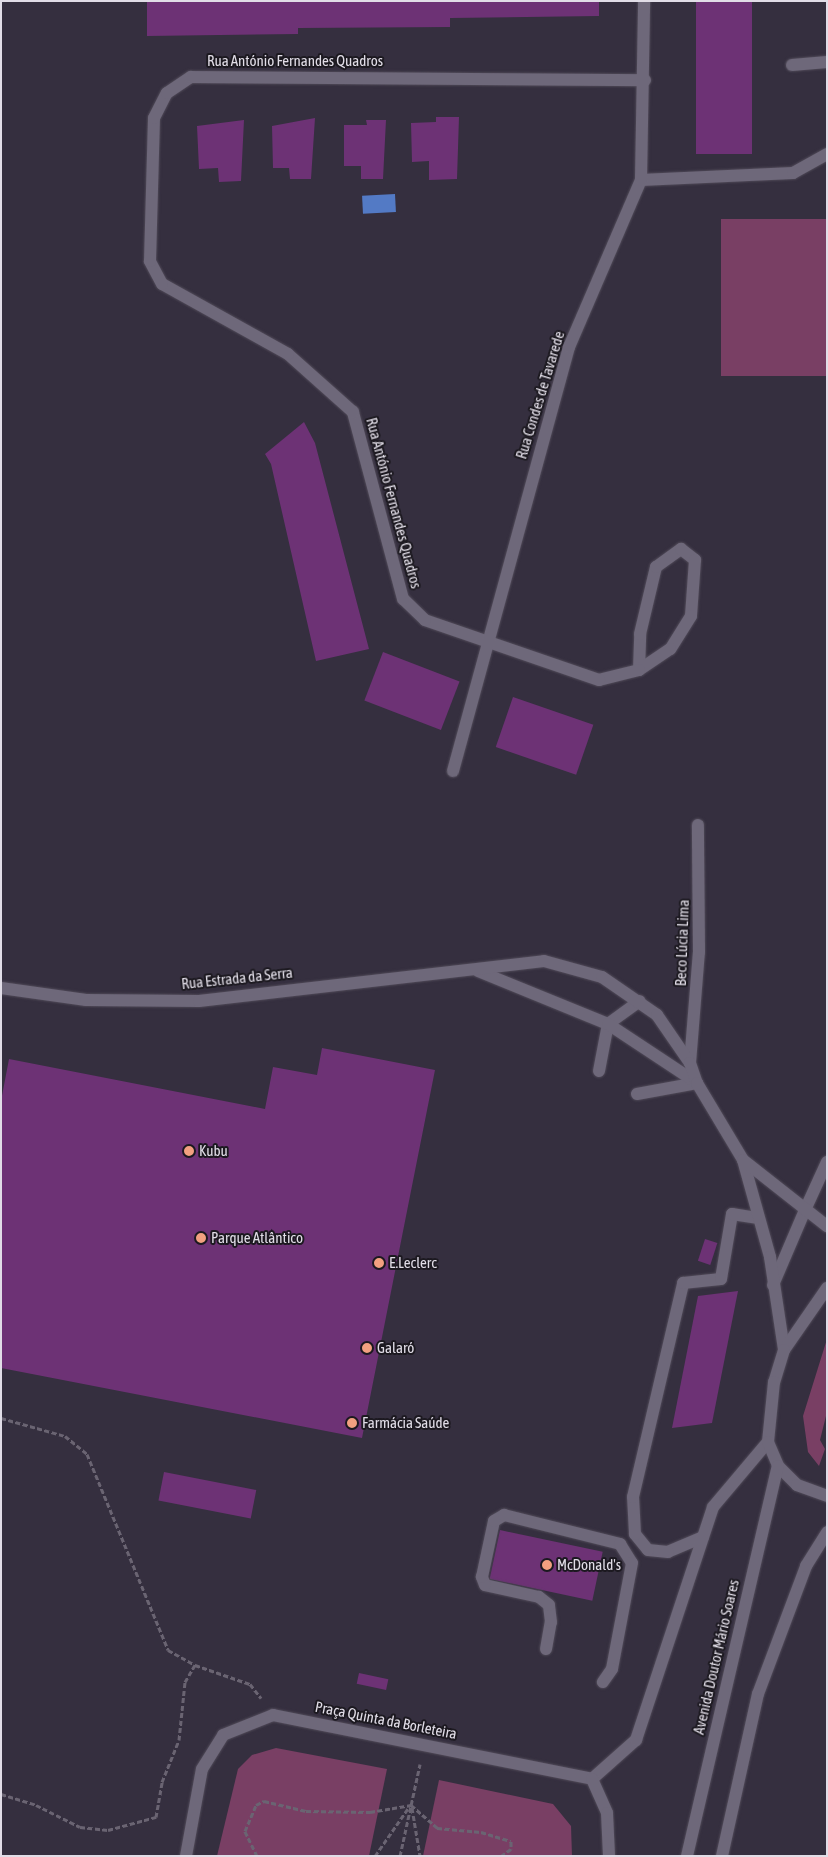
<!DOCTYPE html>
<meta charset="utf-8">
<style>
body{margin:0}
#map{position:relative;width:828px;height:1857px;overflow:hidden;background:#352f3f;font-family:"Asap Condensed",sans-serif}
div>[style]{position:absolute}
.green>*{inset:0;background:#793f64;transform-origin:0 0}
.water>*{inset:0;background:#537ac5;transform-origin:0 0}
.building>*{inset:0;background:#6d3275;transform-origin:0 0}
.path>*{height:3px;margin-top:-1.5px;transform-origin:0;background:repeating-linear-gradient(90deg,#6a6472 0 5px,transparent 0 7.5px)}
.roads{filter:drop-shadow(0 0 1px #504a58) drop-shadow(0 0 1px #504a58)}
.service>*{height:12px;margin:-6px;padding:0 6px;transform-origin:6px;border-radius:6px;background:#6e687a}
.minor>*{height:12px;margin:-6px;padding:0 6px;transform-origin:6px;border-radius:6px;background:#6e687a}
.tertiary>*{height:12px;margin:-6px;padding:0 6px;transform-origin:6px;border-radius:6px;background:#6e687a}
.secondary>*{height:12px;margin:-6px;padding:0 6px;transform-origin:6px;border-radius:6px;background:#6e687a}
.dots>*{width:14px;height:14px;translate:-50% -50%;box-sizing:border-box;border:2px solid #1c1920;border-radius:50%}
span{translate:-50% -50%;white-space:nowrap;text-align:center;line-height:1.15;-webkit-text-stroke:4px #1c1920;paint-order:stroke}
.street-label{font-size:15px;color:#e1dde7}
.poi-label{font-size:15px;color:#e1dde7}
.left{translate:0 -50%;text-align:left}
.frame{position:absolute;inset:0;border:2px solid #e1dde7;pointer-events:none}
</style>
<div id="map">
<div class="green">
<i style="left:827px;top:219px;width:157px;height:106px;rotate:90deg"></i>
<i style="clip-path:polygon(827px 1339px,827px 1412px,820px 1440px,825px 1449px,819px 1466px,808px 1452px,803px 1416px)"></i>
<i style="clip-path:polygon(276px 1748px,387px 1769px,369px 1856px,217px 1856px,238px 1769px,252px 1755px)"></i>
<i style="clip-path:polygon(439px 1780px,553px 1804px,571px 1826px,572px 1856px,423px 1856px)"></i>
</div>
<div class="water">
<i style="left:395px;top:194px;width:18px;height:33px;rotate:87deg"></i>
</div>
<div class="building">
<i style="clip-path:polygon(147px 1px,599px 1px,599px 16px,450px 18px,450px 27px,298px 28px,298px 34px,147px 36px)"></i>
<i style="left:696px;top:1px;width:56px;height:153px"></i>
<i style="clip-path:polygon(436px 117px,459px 117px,457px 179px,429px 180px,429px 161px,412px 162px,411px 123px,436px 122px)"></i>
<i style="clip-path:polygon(315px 118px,311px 179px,290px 179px,289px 168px,273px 168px,272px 126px)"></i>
<i style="clip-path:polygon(244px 120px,241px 181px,219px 182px,218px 168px,199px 169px,197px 126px)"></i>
<i style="clip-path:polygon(366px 120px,386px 120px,383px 179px,361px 179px,361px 166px,344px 166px,344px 125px,367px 125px)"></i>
<i style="clip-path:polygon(304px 422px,315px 443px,369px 649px,316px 661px,271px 464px,265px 454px)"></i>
<i style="left:383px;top:652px;width:82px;height:52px;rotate:21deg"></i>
<i style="left:513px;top:697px;width:85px;height:53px;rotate:19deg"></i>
<i style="clip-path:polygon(322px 1048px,435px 1070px,362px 1438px,1px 1368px,1px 1101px,9px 1059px,265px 1109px,273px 1067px,317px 1075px)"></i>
<i style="left:705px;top:1239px;width:13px;height:23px;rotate:18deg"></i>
<i style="clip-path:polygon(738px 1291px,712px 1423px,672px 1428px,698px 1296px)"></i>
<i style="left:164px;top:1472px;width:94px;height:29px;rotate:11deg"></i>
<i style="left:500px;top:1530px;width:105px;height:50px;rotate:12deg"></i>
<i style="left:359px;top:1673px;width:30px;height:11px;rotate:12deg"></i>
</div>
<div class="path">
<i style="left:1px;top:1418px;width:66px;rotate:15.7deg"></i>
<i style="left:65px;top:1436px;width:28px;rotate:39deg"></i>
<i style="left:87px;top:1454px;width:212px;rotate:67.5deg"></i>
<i style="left:168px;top:1650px;width:31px;rotate:29deg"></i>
<i style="left:195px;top:1665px;width:58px;rotate:19.1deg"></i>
<i style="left:250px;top:1684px;width:18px;rotate:52deg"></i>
<i style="left:1px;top:1794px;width:37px;rotate:17deg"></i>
<i style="left:36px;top:1805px;width:49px;rotate:26.6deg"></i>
<i style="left:80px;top:1827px;width:28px;rotate:6deg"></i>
<i style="left:108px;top:1830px;width:50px;rotate:-15.2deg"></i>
<i style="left:156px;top:1817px;width:36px;rotate:-80deg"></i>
<i style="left:162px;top:1782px;width:45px;rotate:-68deg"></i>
<i style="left:179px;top:1740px;width:58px;rotate:-84.1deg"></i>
<i style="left:185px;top:1682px;width:20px;rotate:-60deg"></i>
<i style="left:411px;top:1805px;width:35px;rotate:41deg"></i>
<i style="left:437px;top:1828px;width:44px;rotate:5.2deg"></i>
<i style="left:481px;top:1832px;width:31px;rotate:17deg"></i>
<i style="left:511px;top:1841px;width:8px;rotate:90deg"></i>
<i style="left:511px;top:1849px;width:12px;rotate:145deg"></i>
<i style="left:412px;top:1808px;width:49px;rotate:80.5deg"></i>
<i style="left:257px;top:1856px;width:28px;rotate:-116deg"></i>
<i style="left:245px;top:1831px;width:28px;rotate:-67deg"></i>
<i style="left:256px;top:1805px;width:9px;rotate:-27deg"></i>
<i style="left:264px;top:1801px;width:43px;rotate:13.4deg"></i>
<i style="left:306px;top:1811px;width:64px;rotate:0.9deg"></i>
<i style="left:370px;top:1812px;width:42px;rotate:-9.7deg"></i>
<i style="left:375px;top:1856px;width:60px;rotate:-55.2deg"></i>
<i style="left:400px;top:1856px;width:94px;rotate:-77.7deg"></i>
</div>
<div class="roads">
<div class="service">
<i style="left:599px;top:1071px;width:48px;rotate:-79.2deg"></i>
<i style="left:608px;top:1024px;width:39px;rotate:-36deg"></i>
<i style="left:637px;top:1094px;width:61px;rotate:-10.4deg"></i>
<i style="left:773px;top:1285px;width:82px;rotate:-66.9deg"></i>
<i style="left:703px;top:1537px;width:38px;rotate:157deg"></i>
<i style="left:668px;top:1552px;width:20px;rotate:-174deg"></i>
<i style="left:648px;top:1550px;width:21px;rotate:-129deg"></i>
<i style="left:635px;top:1534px;width:37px;rotate:-93deg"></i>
<i style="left:633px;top:1497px;width:220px;rotate:-76.8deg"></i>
<i style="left:683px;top:1283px;width:38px;rotate:-6deg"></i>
<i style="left:721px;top:1279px;width:66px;rotate:-80.4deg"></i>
<i style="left:732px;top:1214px;width:25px;rotate:9deg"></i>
<i style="left:546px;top:1649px;width:27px;rotate:-80deg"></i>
<i style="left:551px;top:1622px;width:17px;rotate:-97deg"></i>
<i style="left:549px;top:1605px;width:13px;rotate:-141deg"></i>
<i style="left:539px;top:1597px;width:55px;rotate:-167.5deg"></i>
<i style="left:485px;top:1585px;width:9px;rotate:-111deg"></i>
<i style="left:482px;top:1577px;width:57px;rotate:-77.9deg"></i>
<i style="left:494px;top:1521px;width:12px;rotate:-31deg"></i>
<i style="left:504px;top:1515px;width:120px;rotate:14deg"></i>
<i style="left:620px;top:1544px;width:22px;rotate:58deg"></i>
<i style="left:632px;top:1563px;width:108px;rotate:100.7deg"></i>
<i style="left:612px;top:1669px;width:16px;rotate:125deg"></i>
<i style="left:592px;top:1779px;width:59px;rotate:-41.6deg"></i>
<i style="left:636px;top:1740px;width:245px;rotate:-71.7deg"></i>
<i style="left:713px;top:1507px;width:85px;rotate:-49.8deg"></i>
</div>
<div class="minor">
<i style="left:792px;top:65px;width:35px;rotate:-5deg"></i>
<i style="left:641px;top:180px;width:152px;rotate:-2.6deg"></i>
<i style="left:793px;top:173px;width:39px;rotate:-29deg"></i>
<i style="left:639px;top:670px;width:36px;rotate:-88deg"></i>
<i style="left:640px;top:634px;width:69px;rotate:-76.6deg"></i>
<i style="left:656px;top:567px;width:31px;rotate:-36deg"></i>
<i style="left:681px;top:549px;width:18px;rotate:38deg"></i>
<i style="left:695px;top:560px;width:56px;rotate:94.1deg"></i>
<i style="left:691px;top:616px;width:39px;rotate:122deg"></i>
<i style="left:670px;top:649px;width:37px;rotate:146deg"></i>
<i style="left:639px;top:670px;width:41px;rotate:166deg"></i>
<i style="left:599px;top:680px;width:184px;rotate:-161deg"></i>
<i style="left:425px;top:620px;width:30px;rotate:-136deg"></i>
<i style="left:403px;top:599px;width:194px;rotate:-105deg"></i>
<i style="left:353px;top:412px;width:87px;rotate:-138.3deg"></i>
<i style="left:288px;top:354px;width:144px;rotate:-150.9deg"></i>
<i style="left:162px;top:284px;width:26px;rotate:-118deg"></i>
<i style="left:150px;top:261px;width:143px;rotate:-88.4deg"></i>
<i style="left:154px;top:118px;width:28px;rotate:-63deg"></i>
<i style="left:167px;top:93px;width:29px;rotate:-34deg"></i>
<i style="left:191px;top:77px;width:454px;rotate:0.4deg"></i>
<i style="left:453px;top:771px;width:440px;rotate:-74.7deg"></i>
<i style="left:569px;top:347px;width:182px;rotate:-66.7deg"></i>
<i style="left:641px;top:180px;width:179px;rotate:-89deg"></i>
<i style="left:690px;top:1063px;width:111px;rotate:-85.4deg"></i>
<i style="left:699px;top:952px;width:127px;rotate:-90.5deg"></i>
<i style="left:805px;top:1210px;width:53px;rotate:-65.4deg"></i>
<i style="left:186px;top:1856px;width:88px;rotate:-79.6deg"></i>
<i style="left:202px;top:1769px;width:40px;rotate:-58deg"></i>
<i style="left:223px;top:1735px;width:54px;rotate:-21.8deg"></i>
<i style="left:273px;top:1715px;width:325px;rotate:11.3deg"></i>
<i style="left:592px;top:1779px;width:37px;rotate:66deg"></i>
<i style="left:607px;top:1813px;width:43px;rotate:87.3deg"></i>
</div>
<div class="tertiary">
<i style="left:478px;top:971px;width:140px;rotate:22.2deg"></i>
<i style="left:608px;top:1024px;width:107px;rotate:33.5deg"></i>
<i style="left:1px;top:988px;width:86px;rotate:8deg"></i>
<i style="left:86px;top:1000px;width:113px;rotate:0.5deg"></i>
<i style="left:199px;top:1001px;width:347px;rotate:-6.6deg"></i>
<i style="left:544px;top:961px;width:60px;rotate:15.4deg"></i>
<i style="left:602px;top:977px;width:67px;rotate:34.6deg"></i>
<i style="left:657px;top:1015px;width:58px;rotate:55.5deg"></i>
<i style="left:690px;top:1063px;width:21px;rotate:71deg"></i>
<i style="left:697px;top:1083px;width:90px;rotate:59.1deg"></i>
<i style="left:743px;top:1160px;width:101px;rotate:74.4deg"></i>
<i style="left:770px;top:1257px;width:94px;rotate:81.4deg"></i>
<i style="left:743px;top:1160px;width:107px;rotate:38.2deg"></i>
</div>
<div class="secondary">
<i style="left:827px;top:1288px;width:75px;rotate:124.7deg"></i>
<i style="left:784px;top:1350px;width:34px;rotate:107deg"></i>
<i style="left:774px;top:1382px;width:60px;rotate:95.7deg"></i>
<i style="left:768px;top:1442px;width:26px;rotate:67deg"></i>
<i style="left:778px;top:1466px;width:27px;rotate:45deg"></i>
<i style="left:797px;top:1485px;width:32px;rotate:20deg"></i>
<i style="left:687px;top:1856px;width:400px;rotate:-76.9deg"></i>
<i style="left:722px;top:1856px;width:166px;rotate:-77.5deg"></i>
<i style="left:758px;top:1694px;width:137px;rotate:-69.4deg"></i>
<i style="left:806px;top:1566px;width:40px;rotate:-58deg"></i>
</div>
</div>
<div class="dots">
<i style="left:189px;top:1151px;background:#f2a080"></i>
<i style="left:201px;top:1238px;background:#f2a080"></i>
<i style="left:379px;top:1263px;background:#f2a080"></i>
<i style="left:367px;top:1348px;background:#f2a080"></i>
<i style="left:352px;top:1423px;background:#f2a080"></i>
<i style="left:547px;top:1565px;background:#f2a080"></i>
</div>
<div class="street-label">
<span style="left:295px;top:61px">Rua António Fernandes Quadros</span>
<span style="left:540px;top:395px;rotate:-73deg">Rua Condes de Tavarede</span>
<span style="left:394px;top:503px;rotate:75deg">Rua António Fernandes Quadros</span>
<span style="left:682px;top:943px;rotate:-88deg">Beco Lúcia Lima</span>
<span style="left:237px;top:978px;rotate:-6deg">Rua Estrada da Serra</span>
<span style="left:716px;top:1657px;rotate:-77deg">Avenida Doutor Mário Soares</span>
<span style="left:386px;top:1720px;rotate:11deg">Praça Quinta da Borleteira</span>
</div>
<div class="poi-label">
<span class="left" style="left:199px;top:1151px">Kubu</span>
<span class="left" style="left:211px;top:1238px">Parque Atlântico</span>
<span class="left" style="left:389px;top:1263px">E.Leclerc</span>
<span class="left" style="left:377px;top:1348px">Galaró</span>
<span class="left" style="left:362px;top:1423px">Farmácia Saúde</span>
<span class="left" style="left:557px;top:1565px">McDonald's</span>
</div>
<div class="frame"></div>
</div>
